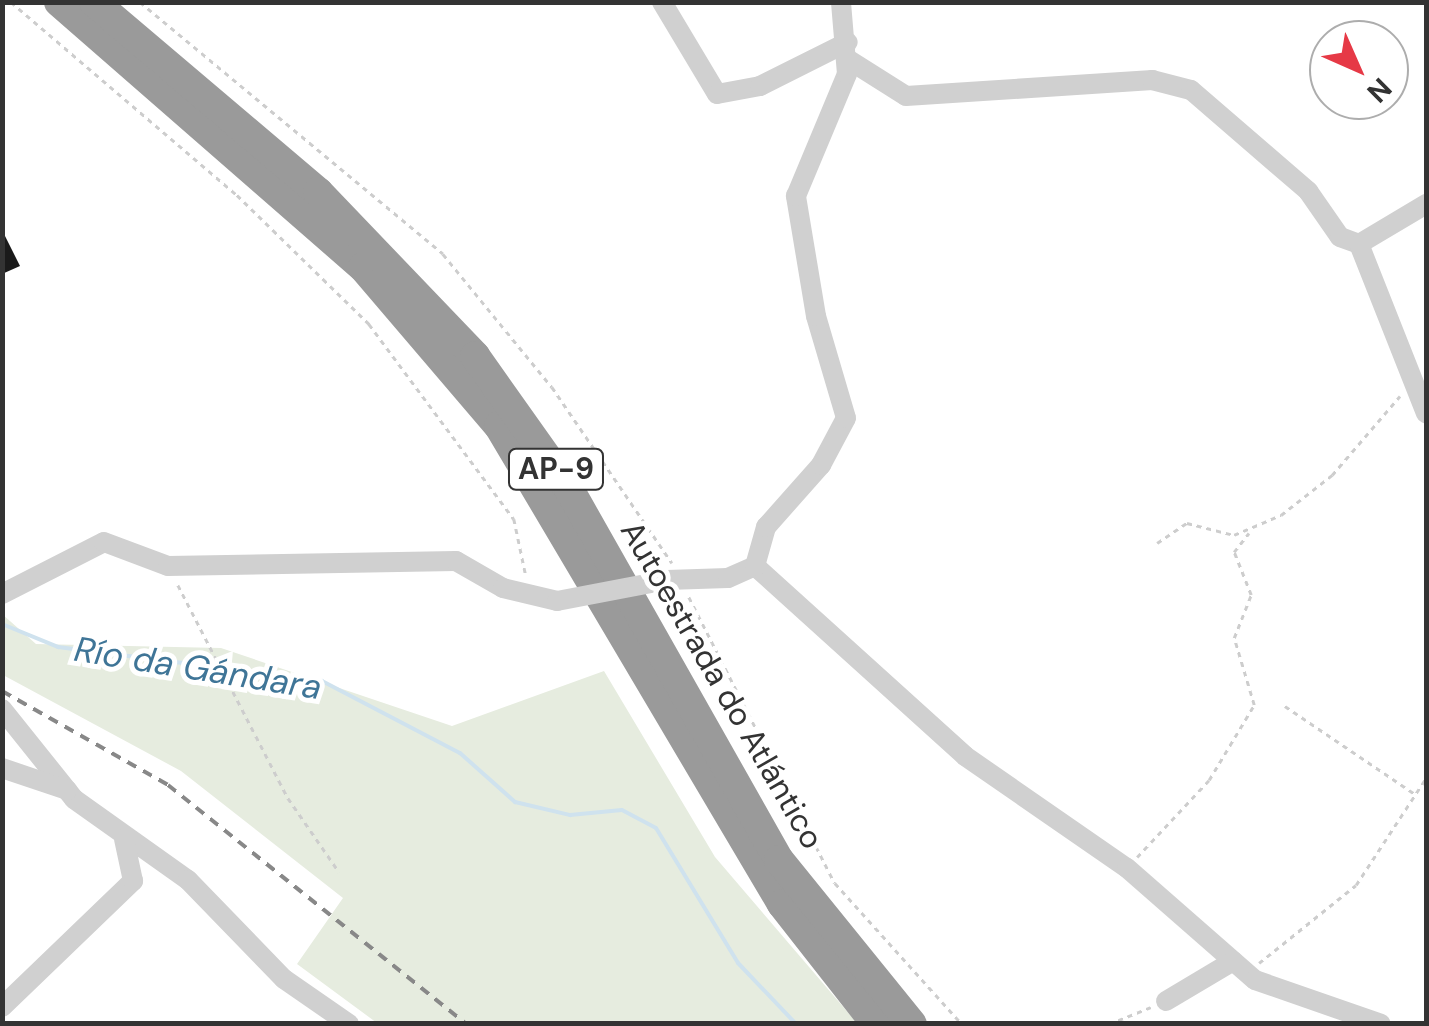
<!DOCTYPE html>
<meta charset="utf-8">
<style>
body{margin:0}
#map{position:relative;width:1429px;height:1026px;overflow:hidden;background:#fff;font-family:"DM Sans",sans-serif}
div>[style]{position:absolute}
.green>*{inset:0;background:#e6ecdf}
.stream>*{height:4px;margin:-2px;padding:0 2px;transform-origin:2px;border-radius:2px;background:#cfe2ee}
.building>*{inset:0;background:#1a1a1a}
.path>*{height:2.5px;margin-top:-1.25px;transform-origin:0;background:repeating-linear-gradient(90deg,#cdcdcd 0 5px,transparent 0 10px)}
.minor>*{height:20px;margin:-10px;padding:0 10px;transform-origin:10px;border-radius:10px;background:#d0d0d0}
.highway>*{height:30px;margin:-15px;padding:0 15px;transform-origin:15px;border-radius:15px;background:#9a9a9a}
.rail>*{height:4px;margin-top:-2px;transform-origin:0;background:repeating-linear-gradient(90deg,#888 0 10px,transparent 0 18px)}
.minor-bridge>*{height:20px;margin:-10px;padding:0 10px;transform-origin:10px;border-radius:10px;background:#d0d0d0}
span{translate:-50% -50%;white-space:nowrap;text-align:center;line-height:1.15;-webkit-text-stroke:10px #fff;paint-order:stroke}
.shield-label span{padding:2px 8px;background:#fff;border:2px solid;border-radius:8px;-webkit-text-stroke-width:0}
.shield-label{font-size:30px;color:#333;font-weight:700}
.street-label{font-size:32px;color:#333}
.water-label{font-size:35px;color:#3f7597;font-style:italic}
.frame{position:absolute;inset:0;border:5px solid #333;pointer-events:none}
.north{position:absolute;left:1309px;top:20px;width:100px;height:100px;box-sizing:border-box;background:#fff;border:2px solid #adadad;border-radius:50%;rotate:135deg;font-size:28px;font-weight:700;line-height:40px;text-align:center;color:#333}
.north::after{content:'';display:block;margin:auto;width:35px;height:45px;background:#e63946;clip-path:polygon(50% 0,100% 100%,50% 72%,0 100%)}
</style>
<div id="map">
<div class="green">
<i style="clip-path:polygon(2px 614px,36px 644px,221px 648px,452px 726px,604px 671px,715px 857px,857px 1023px,377px 1023px,297px 964px,343px 898px,181px 771px,3px 675px)"></i>
</div>
<div class="stream">
<i style="left:2px;top:624px;width:61px;rotate:22.3deg"></i>
<i style="left:58px;top:647px;width:266px;rotate:7.3deg"></i>
<i style="left:322px;top:681px;width:156px;rotate:27.6deg"></i>
<i style="left:460px;top:753px;width:74px;rotate:41.7deg"></i>
<i style="left:515px;top:802px;width:57px;rotate:13.3deg"></i>
<i style="left:570px;top:815px;width:52px;rotate:-5.5deg"></i>
<i style="left:622px;top:810px;width:38px;rotate:28deg"></i>
<i style="left:656px;top:828px;width:158px;rotate:58.7deg"></i>
<i style="left:738px;top:963px;width:84px;rotate:46.4deg"></i>
</div>
<div class="building">
<i style="clip-path:polygon(2px 230px,20px 266px,2px 274px)"></i>
</div>
<div class="path">
<i style="left:11px;top:2px;width:297px;rotate:40.5deg"></i>
<i style="left:237px;top:195px;width:185px;rotate:44.3deg"></i>
<i style="left:369px;top:324px;width:243px;rotate:53.4deg"></i>
<i style="left:514px;top:519px;width:58px;rotate:78.1deg"></i>
<i style="left:140px;top:2px;width:394px;rotate:39.7deg"></i>
<i style="left:443px;top:254px;width:172px;rotate:50.7deg"></i>
<i style="left:552px;top:387px;width:213px;rotate:55.7deg"></i>
<i style="left:1157px;top:543px;width:36px;rotate:-34deg"></i>
<i style="left:1187px;top:523px;width:49px;rotate:14.3deg"></i>
<i style="left:1234px;top:535px;width:51px;rotate:-23.1deg"></i>
<i style="left:1281px;top:515px;width:65px;rotate:-38.1deg"></i>
<i style="left:1332px;top:475px;width:104px;rotate:-49.3deg"></i>
<i style="left:178px;top:585px;width:240px;rotate:62.7deg"></i>
<i style="left:288px;top:798px;width:90px;rotate:55.4deg"></i>
<i style="left:689px;top:597px;width:321px;rotate:63deg"></i>
<i style="left:835px;top:883px;width:190px;rotate:48deg"></i>
<i style="left:1285px;top:706px;width:157px;rotate:34.1deg"></i>
<i style="left:1137px;top:857px;width:105px;rotate:-46.9deg"></i>
<i style="left:1209px;top:780px;width:87px;rotate:-59deg"></i>
<i style="left:1254px;top:705px;width:70px;rotate:-106.6deg"></i>
<i style="left:1234px;top:638px;width:46px;rotate:-68.4deg"></i>
<i style="left:1251px;top:595px;width:46px;rotate:-111.6deg"></i>
<i style="left:1234px;top:552px;width:24px;rotate:-52deg"></i>
<i style="left:1259px;top:963px;width:124px;rotate:-38.8deg"></i>
<i style="left:1356px;top:885px;width:128px;rotate:-56.8deg"></i>
<i style="left:1109px;top:1024px;width:45px;rotate:-22deg"></i>
</div>
<div class="minor">
<i style="left:662px;top:2px;width:107px;rotate:59.1deg"></i>
<i style="left:717px;top:94px;width:44px;rotate:-10.5deg"></i>
<i style="left:760px;top:86px;width:98px;rotate:-26.6deg"></i>
<i style="left:849px;top:60px;width:67px;rotate:32.3deg"></i>
<i style="left:906px;top:96px;width:247px;rotate:-3.7deg"></i>
<i style="left:1152px;top:80px;width:40px;rotate:14.4deg"></i>
<i style="left:1191px;top:90px;width:155px;rotate:40.8deg"></i>
<i style="left:1308px;top:191px;width:56px;rotate:55.2deg"></i>
<i style="left:1340px;top:237px;width:20px;rotate:20deg"></i>
<i style="left:1359px;top:244px;width:182px;rotate:68.4deg"></i>
<i style="left:1359px;top:244px;width:78px;rotate:-30.8deg"></i>
<i style="left:755px;top:566px;width:283px;rotate:42.1deg"></i>
<i style="left:965px;top:756px;width:197px;rotate:34.7deg"></i>
<i style="left:1127px;top:868px;width:170px;rotate:41.2deg"></i>
<i style="left:1255px;top:980px;width:133px;rotate:19.2deg"></i>
<i style="left:667px;top:580px;width:61px;rotate:-1.9deg"></i>
<i style="left:728px;top:578px;width:30px;rotate:-24deg"></i>
<i style="left:755px;top:566px;width:41px;rotate:-74.2deg"></i>
<i style="left:766px;top:527px;width:83px;rotate:-48.4deg"></i>
<i style="left:821px;top:465px;width:53px;rotate:-62deg"></i>
<i style="left:846px;top:418px;width:106px;rotate:-106.4deg"></i>
<i style="left:816px;top:316px;width:122px;rotate:-99.5deg"></i>
<i style="left:796px;top:196px;width:132px;rotate:-67.3deg"></i>
<i style="left:847px;top:74px;width:72px;rotate:-94.8deg"></i>
<i style="left:2px;top:594px;width:114px;rotate:-27deg"></i>
<i style="left:104px;top:542px;width:68px;rotate:20.6deg"></i>
<i style="left:168px;top:566px;width:288px;rotate:-1deg"></i>
<i style="left:456px;top:561px;width:54px;rotate:29.9deg"></i>
<i style="left:503px;top:588px;width:56px;rotate:13.5deg"></i>
<i style="left:2px;top:709px;width:115px;rotate:51.3deg"></i>
<i style="left:74px;top:799px;width:140px;rotate:35.4deg"></i>
<i style="left:188px;top:880px;width:138px;rotate:45.9deg"></i>
<i style="left:284px;top:979px;width:79px;rotate:34.7deg"></i>
<i style="left:2px;top:768px;width:69px;rotate:18.7deg"></i>
<i style="left:1166px;top:1001px;width:78px;rotate:-30.8deg"></i>
<i style="left:2px;top:1007px;width:182px;rotate:-43.9deg"></i>
<i style="left:133px;top:881px;width:43px;rotate:-102.1deg"></i>
</div>
<div class="highway">
<i style="left:59px;top:2px;width:403px;rotate:41.1deg"></i>
<i style="left:363px;top:267px;width:209px;rotate:49.5deg"></i>
<i style="left:499px;top:426px;width:555px;rotate:59.37deg"></i>
<i style="left:782px;top:904px;width:152px;rotate:51.9deg"></i>
<i style="left:94px;top:2px;width:294px;rotate:40.3deg"></i>
<i style="left:318px;top:192px;width:227px;rotate:46.2deg"></i>
<i style="left:475px;top:356px;width:163px;rotate:54.7deg"></i>
<i style="left:569px;top:489px;width:426px;rotate:60.5deg"></i>
<i style="left:779px;top:860px;width:211px;rotate:51deg"></i>
</div>
<div class="rail">
<i style="left:2px;top:691px;width:191px;rotate:29.5deg"></i>
<i style="left:168px;top:785px;width:382px;rotate:38.7deg"></i>
</div>
<div class="minor-bridge">
<i style="left:557px;top:601px;width:112px;rotate:-10.8deg"></i>
</div>
<div class="shield-label">
<span style="left:556px;top:469px">AP-9</span>
</div>
<div class="street-label">
<span style="left:722px;top:685px;rotate:60deg">Autoestrada do Atlántico</span>
</div>
<div class="water-label">
<span style="left:198px;top:668px;rotate:9deg">Río da Gándara</span>
</div>
<div class="frame"></div>
<div class="north">N</div>
</div>
